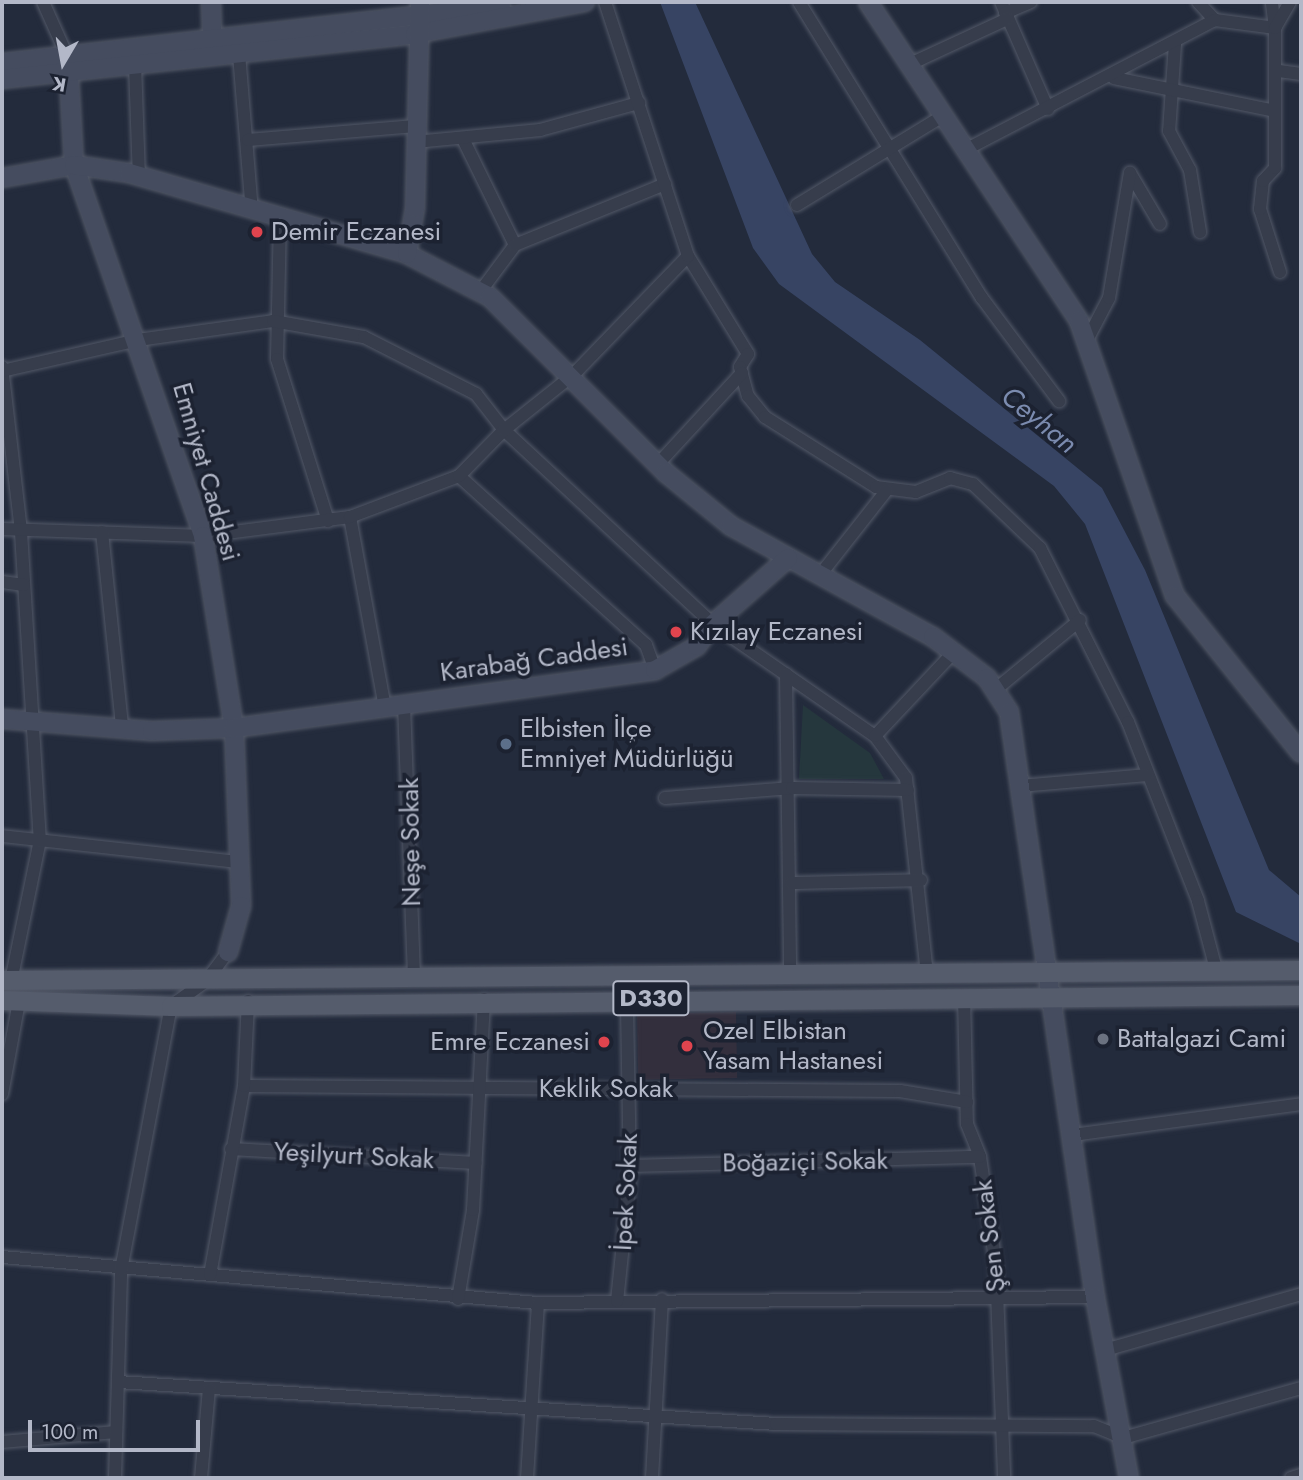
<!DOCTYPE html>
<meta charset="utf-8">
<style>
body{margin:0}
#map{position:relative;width:1303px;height:1480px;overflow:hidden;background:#232b3c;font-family:Jost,sans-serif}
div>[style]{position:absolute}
.medical>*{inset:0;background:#332f3d;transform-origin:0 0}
.green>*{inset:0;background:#25373d}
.water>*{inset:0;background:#374463}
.roads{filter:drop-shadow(0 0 2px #525867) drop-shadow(0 0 2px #525867)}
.street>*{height:12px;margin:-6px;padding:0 6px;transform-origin:6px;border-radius:6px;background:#373d4c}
.secondary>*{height:18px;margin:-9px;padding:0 9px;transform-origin:9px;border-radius:9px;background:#454c5f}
.primary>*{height:19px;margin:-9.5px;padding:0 9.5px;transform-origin:9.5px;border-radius:9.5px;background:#555c6c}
.dots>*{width:19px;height:19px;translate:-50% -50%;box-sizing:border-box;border:4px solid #1c2231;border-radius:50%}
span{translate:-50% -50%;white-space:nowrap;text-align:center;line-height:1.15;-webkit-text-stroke:7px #1c2231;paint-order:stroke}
.shield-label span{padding:2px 5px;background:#1c2231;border:2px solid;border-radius:5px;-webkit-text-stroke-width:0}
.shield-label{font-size:24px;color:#b3b8c8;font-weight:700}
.poi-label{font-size:26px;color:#b3b8c8}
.left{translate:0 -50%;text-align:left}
.right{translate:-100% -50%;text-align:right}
.street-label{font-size:26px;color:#b3b8c8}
.water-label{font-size:28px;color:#7b8baf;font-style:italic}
.frame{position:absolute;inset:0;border:4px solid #b3b8c8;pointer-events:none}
.north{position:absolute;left:28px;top:28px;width:70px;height:70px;-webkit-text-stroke:5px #1c2231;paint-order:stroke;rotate:190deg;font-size:19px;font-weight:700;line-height:28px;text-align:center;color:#b3b8c8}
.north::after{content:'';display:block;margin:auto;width:24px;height:32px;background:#b3b8c8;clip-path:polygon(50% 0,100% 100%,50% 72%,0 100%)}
.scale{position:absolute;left:28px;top:1420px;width:172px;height:32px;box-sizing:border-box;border:4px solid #b3b8c8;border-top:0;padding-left:9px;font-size:21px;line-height:24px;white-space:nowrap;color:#b3b8c8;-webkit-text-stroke:5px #1c2231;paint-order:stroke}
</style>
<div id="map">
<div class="medical">
<i style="left:736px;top:1012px;width:66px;height:99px;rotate:89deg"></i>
</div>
<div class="green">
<i style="clip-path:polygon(803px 705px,870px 753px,884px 779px,799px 779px)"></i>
</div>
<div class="water">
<i style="clip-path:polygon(660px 2px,695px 2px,812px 254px,835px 282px,920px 340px,1102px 488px,1145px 570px,1269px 870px,1301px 897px,1301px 944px,1236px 912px,1085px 524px,1054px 486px,779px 284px,753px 248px)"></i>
</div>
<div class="roads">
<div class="street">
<i style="left:43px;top:2px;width:61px;rotate:65.9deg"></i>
<i style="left:799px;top:2px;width:348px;rotate:58.3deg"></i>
<i style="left:982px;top:298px;width:129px;rotate:53.2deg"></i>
<i style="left:1001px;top:2px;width:117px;rotate:66.3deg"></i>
<i style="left:1198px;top:2px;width:25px;rotate:47deg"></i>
<i style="left:1215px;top:20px;width:61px;rotate:7.6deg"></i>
<i style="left:1275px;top:28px;width:26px;rotate:-97deg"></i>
<i style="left:1005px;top:13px;width:28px;rotate:-23deg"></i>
<i style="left:1175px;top:44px;width:87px;rotate:93.9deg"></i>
<i style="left:1169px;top:131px;width:44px;rotate:61.7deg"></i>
<i style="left:1190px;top:170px;width:63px;rotate:80.8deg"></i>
<i style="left:239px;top:54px;width:158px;rotate:85.3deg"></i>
<i style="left:135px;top:64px;width:112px;rotate:88deg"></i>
<i style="left:908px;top:65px;width:109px;rotate:-24.9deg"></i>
<i style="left:1279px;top:71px;width:22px;rotate:8deg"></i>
<i style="left:1114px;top:78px;width:164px;rotate:11.6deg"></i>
<i style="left:463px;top:139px;width:118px;rotate:63.9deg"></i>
<i style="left:248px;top:140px;width:168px;rotate:-4.8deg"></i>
<i style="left:415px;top:142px;width:126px;rotate:-5.5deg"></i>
<i style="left:540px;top:130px;width:103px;rotate:-15.3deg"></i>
<i style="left:965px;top:150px;width:282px;rotate:-27.5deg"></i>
<i style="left:1130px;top:173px;width:59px;rotate:59.5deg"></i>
<i style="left:797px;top:205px;width:171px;rotate:-31.4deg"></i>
<i style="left:280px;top:216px;width:143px;rotate:91.2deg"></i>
<i style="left:277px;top:359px;width:170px;rotate:72.5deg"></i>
<i style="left:688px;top:256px;width:115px;rotate:58.5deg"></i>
<i style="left:748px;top:354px;width:15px;rotate:122deg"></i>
<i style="left:740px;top:367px;width:30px;rotate:75deg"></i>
<i style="left:748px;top:396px;width:27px;rotate:51deg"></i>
<i style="left:765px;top:417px;width:131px;rotate:32.2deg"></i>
<i style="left:876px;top:487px;width:40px;rotate:7.1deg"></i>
<i style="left:916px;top:492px;width:37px;rotate:-22deg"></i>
<i style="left:950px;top:478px;width:24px;rotate:15deg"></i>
<i style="left:973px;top:484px;width:93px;rotate:43.7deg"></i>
<i style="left:1040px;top:548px;width:195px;rotate:63.2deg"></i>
<i style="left:1128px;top:722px;width:192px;rotate:68.6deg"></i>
<i style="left:1198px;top:901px;width:70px;rotate:75.2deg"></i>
<i style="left:1280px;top:272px;width:66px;rotate:-107.6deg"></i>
<i style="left:1260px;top:209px;width:28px;rotate:-84deg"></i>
<i style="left:1263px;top:181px;width:18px;rotate:-47deg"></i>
<i style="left:1275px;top:168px;width:140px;rotate:-90deg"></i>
<i style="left:1275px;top:28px;width:30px;rotate:-60deg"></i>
<i style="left:480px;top:292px;width:59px;rotate:-53.3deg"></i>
<i style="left:515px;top:245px;width:162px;rotate:-22.1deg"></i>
<i style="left:1087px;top:340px;width:47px;rotate:-62.4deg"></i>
<i style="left:1109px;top:298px;width:127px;rotate:-80.5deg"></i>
<i style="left:2px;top:367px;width:166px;rotate:83.4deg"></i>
<i style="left:21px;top:532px;width:309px;rotate:86.5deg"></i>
<i style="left:40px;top:840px;width:144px;rotate:101.6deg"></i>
<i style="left:2px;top:371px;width:139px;rotate:-12.8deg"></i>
<i style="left:138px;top:340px;width:136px;rotate:-8deg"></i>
<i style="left:273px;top:321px;width:92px;rotate:10deg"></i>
<i style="left:364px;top:337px;width:126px;rotate:27deg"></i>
<i style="left:476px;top:394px;width:46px;rotate:52.1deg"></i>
<i style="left:504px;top:430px;width:285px;rotate:42.9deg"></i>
<i style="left:713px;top:624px;width:197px;rotate:34.7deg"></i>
<i style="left:875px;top:736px;width:52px;rotate:53.6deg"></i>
<i style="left:906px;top:778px;width:197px;rotate:83.9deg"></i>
<i style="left:658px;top:464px;width:124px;rotate:-47.3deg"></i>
<i style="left:459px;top:476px;width:252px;rotate:42.1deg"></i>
<i style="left:646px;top:645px;width:27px;rotate:70deg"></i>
<i style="left:350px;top:517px;width:193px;rotate:79.6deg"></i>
<i style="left:2px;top:529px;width:201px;rotate:2deg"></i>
<i style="left:203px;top:536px;width:148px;rotate:-7.4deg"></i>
<i style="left:350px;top:517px;width:116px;rotate:-20.6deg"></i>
<i style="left:459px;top:476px;width:64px;rotate:-45.6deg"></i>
<i style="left:504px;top:430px;width:88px;rotate:-38.6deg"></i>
<i style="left:573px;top:375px;width:165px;rotate:-46deg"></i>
<i style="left:688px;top:256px;width:267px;rotate:-108.1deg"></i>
<i style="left:102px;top:532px;width:196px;rotate:84.1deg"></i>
<i style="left:820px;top:575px;width:108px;rotate:-51.8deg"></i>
<i style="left:2px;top:582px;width:22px;rotate:8deg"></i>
<i style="left:786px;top:674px;width:302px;rotate:89.2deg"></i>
<i style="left:995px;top:690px;width:110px;rotate:-39.5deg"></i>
<i style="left:404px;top:704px;width:276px;rotate:87.9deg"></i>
<i style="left:875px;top:736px;width:114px;rotate:-46.8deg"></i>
<i style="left:1020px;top:786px;width:128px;rotate:-4.9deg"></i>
<i style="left:665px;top:798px;width:127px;rotate:-4.5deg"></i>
<i style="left:792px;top:788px;width:116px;rotate:1deg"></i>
<i style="left:2px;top:836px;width:238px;rotate:6.3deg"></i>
<i style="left:791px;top:883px;width:130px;rotate:-1.3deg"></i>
<i style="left:964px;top:996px;width:128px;rotate:88.7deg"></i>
<i style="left:967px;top:1124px;width:35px;rotate:68deg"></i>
<i style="left:980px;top:1157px;width:110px;rotate:81.6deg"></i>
<i style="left:996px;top:1266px;width:212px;rotate:87.8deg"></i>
<i style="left:244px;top:1086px;width:656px;rotate:0.44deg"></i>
<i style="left:900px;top:1091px;width:68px;rotate:9.3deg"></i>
<i style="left:2px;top:1094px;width:95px;rotate:-79.6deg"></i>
<i style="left:1073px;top:1135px;width:230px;rotate:-7.7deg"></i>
<i style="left:231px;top:1149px;width:245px;rotate:3.3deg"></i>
<i style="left:630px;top:1166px;width:350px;rotate:-1.5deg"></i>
<i style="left:2px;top:1257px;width:538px;rotate:4.91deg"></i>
<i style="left:538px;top:1303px;width:557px;rotate:-0.62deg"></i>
<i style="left:210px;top:1275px;width:192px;rotate:-79.8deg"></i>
<i style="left:244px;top:1086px;width:85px;rotate:-87.3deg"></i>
<i style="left:458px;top:1299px;width:90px;rotate:-80.4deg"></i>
<i style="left:473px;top:1210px;width:211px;rotate:-87deg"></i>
<i style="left:617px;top:1301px;width:124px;rotate:-84deg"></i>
<i style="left:630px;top:1178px;width:180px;rotate:-91deg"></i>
<i style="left:1105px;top:1350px;width:204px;rotate:-15.9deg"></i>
<i style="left:118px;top:1382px;width:659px;rotate:3.65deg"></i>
<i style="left:776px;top:1424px;width:318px;rotate:0.4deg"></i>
<i style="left:1094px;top:1426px;width:31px;rotate:22deg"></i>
<i style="left:1123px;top:1438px;width:185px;rotate:-15.7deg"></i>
<i style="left:2px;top:1442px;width:114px;rotate:-5deg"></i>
<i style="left:115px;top:1478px;width:208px;rotate:-88.3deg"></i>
<i style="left:121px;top:1270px;width:269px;rotate:-79.3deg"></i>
<i style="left:171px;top:1006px;width:43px;rotate:-35.5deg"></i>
<i style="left:206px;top:981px;width:36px;rotate:-53deg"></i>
<i style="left:201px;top:1478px;width:89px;rotate:-84.9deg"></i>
<i style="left:527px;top:1478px;width:175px;rotate:-86.4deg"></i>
<i style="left:652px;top:1478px;width:179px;rotate:-86.8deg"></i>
<i style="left:1291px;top:1478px;width:10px;rotate:-17deg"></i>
</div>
<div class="secondary">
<i style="left:211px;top:2px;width:37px;rotate:88deg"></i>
<i style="left:868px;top:2px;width:382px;rotate:56.5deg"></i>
<i style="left:1079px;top:321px;width:291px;rotate:70.8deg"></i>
<i style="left:1175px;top:596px;width:201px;rotate:51.3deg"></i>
<i style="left:68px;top:58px;width:107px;rotate:86.8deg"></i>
<i style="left:74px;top:165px;width:393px;rotate:70.8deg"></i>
<i style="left:203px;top:536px;width:194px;rotate:80.8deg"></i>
<i style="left:234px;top:728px;width:178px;rotate:87.7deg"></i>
<i style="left:241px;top:906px;width:48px;rotate:105.8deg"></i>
<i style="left:2px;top:63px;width:502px;rotate:-6.52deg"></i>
<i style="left:2px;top:79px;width:415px;rotate:-6.2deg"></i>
<i style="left:415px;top:34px;width:173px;rotate:-10.7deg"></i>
<i style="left:2px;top:178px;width:73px;rotate:-10.2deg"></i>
<i style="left:74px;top:165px;width:56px;rotate:8.3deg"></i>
<i style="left:129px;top:173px;width:290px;rotate:16.2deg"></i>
<i style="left:407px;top:254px;width:93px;rotate:27.4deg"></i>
<i style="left:490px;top:297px;width:249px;rotate:45deg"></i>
<i style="left:666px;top:473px;width:84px;rotate:39.2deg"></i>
<i style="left:731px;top:526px;width:230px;rotate:28.8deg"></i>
<i style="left:933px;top:637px;width:68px;rotate:37.2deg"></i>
<i style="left:987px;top:678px;width:40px;rotate:57.1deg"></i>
<i style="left:1009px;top:712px;width:591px;rotate:81.64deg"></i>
<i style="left:1095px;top:1297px;width:184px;rotate:79.4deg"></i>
<i style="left:407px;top:254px;width:47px;rotate:-80.1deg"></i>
<i style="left:415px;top:208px;width:206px;rotate:-88.6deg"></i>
<i style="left:2px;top:719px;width:150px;rotate:4.6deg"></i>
<i style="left:152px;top:731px;width:82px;rotate:-2.1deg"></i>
<i style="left:234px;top:728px;width:425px;rotate:-7.8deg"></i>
<i style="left:655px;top:670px;width:48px;rotate:-29.7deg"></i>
<i style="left:697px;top:646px;width:27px;rotate:-54deg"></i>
<i style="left:713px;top:624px;width:100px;rotate:-41.3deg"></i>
</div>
<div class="primary">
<i style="left:2px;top:980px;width:1299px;rotate:-0.44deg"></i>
<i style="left:2px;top:1000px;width:169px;rotate:2deg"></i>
<i style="left:171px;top:1006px;width:1130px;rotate:-0.56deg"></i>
</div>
</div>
<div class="dots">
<i style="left:257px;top:232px;background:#e0444e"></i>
<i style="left:676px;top:632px;background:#e0444e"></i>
<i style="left:506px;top:744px;background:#5c6f8a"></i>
<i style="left:1103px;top:1039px;background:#6b7280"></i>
<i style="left:604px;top:1042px;background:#e0444e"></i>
<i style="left:687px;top:1046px;background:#e0444e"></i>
</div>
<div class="shield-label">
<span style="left:651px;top:998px">D330</span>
</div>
<div class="poi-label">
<span class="left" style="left:271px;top:232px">Demir Eczanesi</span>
<span class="left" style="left:690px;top:632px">Kızılay Eczanesi</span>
<span class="left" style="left:520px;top:744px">Elbisten İlçe<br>Emniyet Müdürlüğü</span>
<span class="left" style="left:703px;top:1046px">Ozel Elbistan<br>Yasam Hastanesi</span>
<span class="left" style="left:1117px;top:1039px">Battalgazi Cami</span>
<span class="right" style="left:590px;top:1042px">Emre Eczanesi</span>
</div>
<div class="street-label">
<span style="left:206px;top:472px;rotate:74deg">Emniyet Caddesi</span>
<span style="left:534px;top:660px;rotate:-8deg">Karabağ Caddesi</span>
<span style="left:411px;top:842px;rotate:-91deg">Neşe Sokak</span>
<span style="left:606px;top:1089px">Keklik Sokak</span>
<span style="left:354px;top:1156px;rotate:3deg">Yeşilyurt Sokak</span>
<span style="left:805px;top:1162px;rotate:-1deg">Boğaziçi Sokak</span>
<span style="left:626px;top:1192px;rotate:-87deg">İpek Sokak</span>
<span style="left:990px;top:1236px;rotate:-97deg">Şen Sokak</span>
</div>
<div class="water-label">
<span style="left:1039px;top:420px;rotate:39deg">Ceyhan</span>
</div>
<div class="frame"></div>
<div class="north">K</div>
<div class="scale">100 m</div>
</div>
